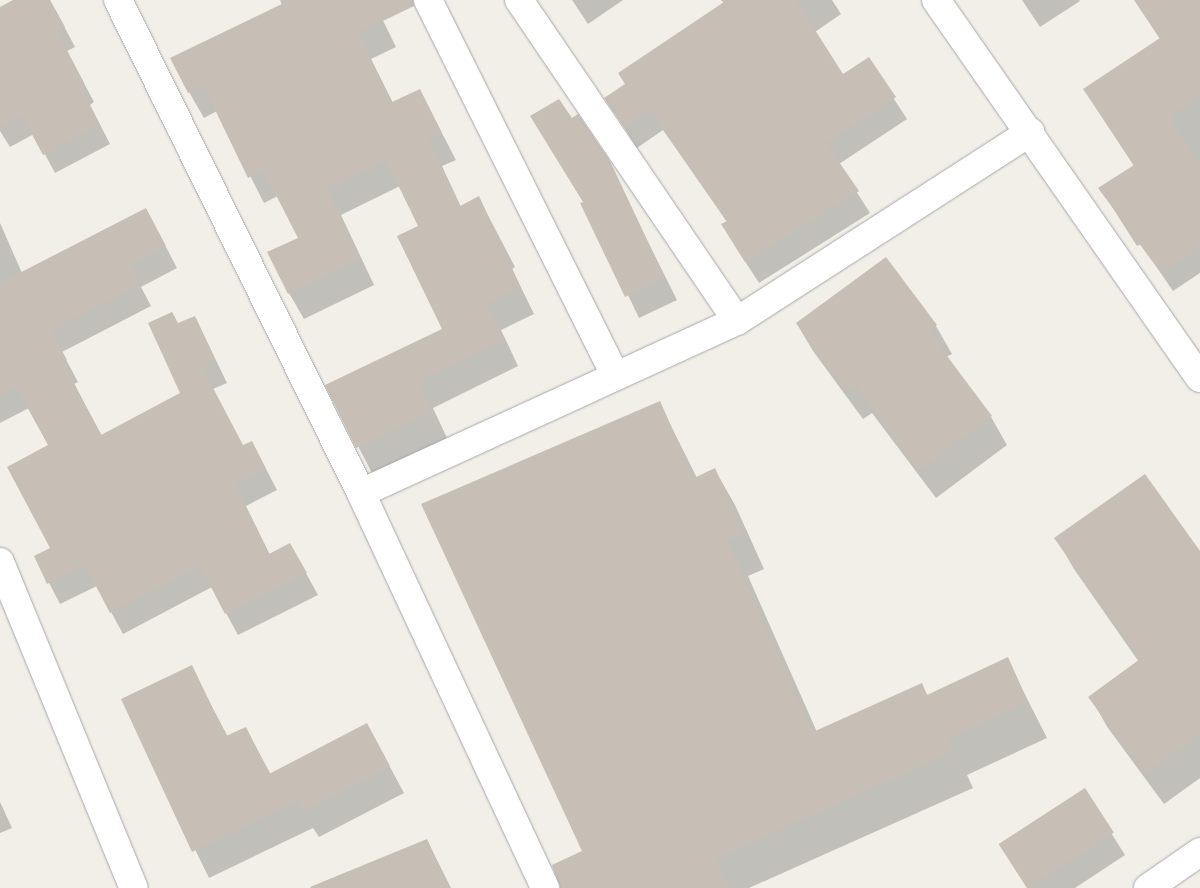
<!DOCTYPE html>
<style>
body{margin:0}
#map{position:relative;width:1200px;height:888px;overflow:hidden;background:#f2efe8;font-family:"DM Sans",sans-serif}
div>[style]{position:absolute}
.shadow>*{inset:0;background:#0003}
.building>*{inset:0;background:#c7beb6;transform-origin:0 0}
.roads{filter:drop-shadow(0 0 1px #a8a8a8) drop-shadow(0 0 1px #a8a8a8)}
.minor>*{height:28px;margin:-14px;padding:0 14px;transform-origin:14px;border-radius:14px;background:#fff}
span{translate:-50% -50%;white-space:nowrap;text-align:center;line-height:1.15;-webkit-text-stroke:5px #fff;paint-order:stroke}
</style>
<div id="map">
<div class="shadow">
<i style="clip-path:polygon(15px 0,50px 0,75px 47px,67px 51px,94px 102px,90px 105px,110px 144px,55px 173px,34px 134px,10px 147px,0 131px,0 8px)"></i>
<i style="clip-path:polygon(280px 0,373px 0,396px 47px,371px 59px,393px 103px,420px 91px,456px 160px,442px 166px,461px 207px,479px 198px,515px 267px,512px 269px,534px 314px,501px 330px,518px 366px,433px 408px,447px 438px,372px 473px,327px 386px,444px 329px,420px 226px,400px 186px,341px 215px,374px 285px,304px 319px,289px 293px,299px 238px,278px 196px,264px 203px,217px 111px,204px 118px,189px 92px,282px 5px)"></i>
<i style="clip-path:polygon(572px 0,623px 0,588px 24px)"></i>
<i style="clip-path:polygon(721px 0,832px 0,841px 14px,815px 32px,843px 76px,868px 59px,907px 119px,839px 164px,870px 213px,759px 283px,735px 246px,727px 222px,663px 130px,637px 148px,606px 98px,626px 85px,724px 3px)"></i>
<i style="clip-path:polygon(1022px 0,1079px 0,1080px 1px,1040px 27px)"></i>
<i style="clip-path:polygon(1134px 0,1200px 0,1200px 273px,1173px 291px,1141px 244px,1137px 246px,1100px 188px,1134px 166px,1096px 108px,1160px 39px)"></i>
<i style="clip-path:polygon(571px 120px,608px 162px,677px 300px,639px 318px,584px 203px)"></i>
<i style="clip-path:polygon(0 223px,22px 273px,157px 230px,177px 268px,141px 287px,151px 306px,62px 352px,78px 382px,74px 384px,102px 436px,182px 394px,178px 325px,195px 317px,227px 383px,213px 389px,243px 446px,252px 442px,277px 490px,246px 506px,270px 555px,302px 566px,318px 595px,238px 635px,212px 587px,123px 634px,97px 586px,60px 604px,35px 556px,52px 548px,50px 446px,29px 408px,0 423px)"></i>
<i style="clip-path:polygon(886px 259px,936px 326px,952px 354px,946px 357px,991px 417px,1007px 445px,936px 498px,872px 413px,863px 419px,813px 351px,797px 324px)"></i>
<i style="clip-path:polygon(659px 402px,697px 478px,715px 470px,735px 505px,764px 569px,748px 576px,817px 732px,921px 684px,928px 696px,1007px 659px,1047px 738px,967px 775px,973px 788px,749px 888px,563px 888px,584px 852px)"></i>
<i style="clip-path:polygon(1056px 538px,1200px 553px,1200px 778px,1164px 804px,1108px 728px,1090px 697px,1139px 662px,1074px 569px)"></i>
<i style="clip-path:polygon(191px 667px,228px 737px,246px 728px,271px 775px,382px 752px,404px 793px,319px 837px,313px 828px,209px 878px,122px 700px)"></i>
<i style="clip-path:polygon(1084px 790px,1125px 855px,1075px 888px,1027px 888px,1000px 845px)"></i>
<i style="clip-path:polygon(0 802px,12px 828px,0 833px)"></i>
<i style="clip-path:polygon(427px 840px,451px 888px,346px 888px)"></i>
</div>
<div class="building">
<i style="clip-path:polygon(13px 0,50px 0,65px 27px,57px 31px,84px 83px,80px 85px,100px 125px,43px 155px,22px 116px,0 128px,0 7px)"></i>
<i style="clip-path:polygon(290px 0,413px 0,414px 6px,358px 33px,392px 102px,420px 89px,442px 133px,428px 140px,460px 206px,479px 196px,521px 288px,487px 304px,505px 340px,419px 382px,433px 412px,356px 448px,325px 385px,442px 329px,397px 236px,418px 226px,386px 160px,327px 189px,360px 259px,288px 294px,267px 252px,298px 238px,263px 170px,248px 178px,203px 85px,188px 93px,170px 58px)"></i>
<i style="clip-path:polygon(727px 0,796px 0,843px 74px,869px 57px,896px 97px,826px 143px,859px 191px,745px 262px,721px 224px,727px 221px,650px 109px,624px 127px,604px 98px,625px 84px,618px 73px)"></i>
<i style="clip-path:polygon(1135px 0,1200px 0,1200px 96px,1169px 117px,1200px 164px,1200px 247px,1161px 273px,1098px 188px,1134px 165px,1083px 89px,1160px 38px)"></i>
<i style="clip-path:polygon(559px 99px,572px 118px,578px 114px,610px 161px,665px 278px,625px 297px,580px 203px,583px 202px,530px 116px)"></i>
<i style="clip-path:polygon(146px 208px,166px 246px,130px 265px,140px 285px,51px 331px,67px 360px,63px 362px,101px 435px,180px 393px,148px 323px,172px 312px,178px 323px,195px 316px,216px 361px,202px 367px,243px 445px,252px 441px,266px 469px,235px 484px,269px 554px,290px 543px,307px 573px,225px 614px,200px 566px,110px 613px,85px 565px,47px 584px,34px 556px,50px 548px,7px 467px,48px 445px,16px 387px,0 396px,0 283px)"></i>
<i style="clip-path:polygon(886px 257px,937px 325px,929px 332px,992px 416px,919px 471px,856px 386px,846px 392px,796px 323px)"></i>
<i style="clip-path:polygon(660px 401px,694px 478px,715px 468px,744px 533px,728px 541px,813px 732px,922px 683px,927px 695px,1008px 657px,1028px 702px,947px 739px,953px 752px,715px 859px,729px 888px,560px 888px,552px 865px,582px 851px,421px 504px)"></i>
<i style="clip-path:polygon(1145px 474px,1200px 551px,1200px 734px,1145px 774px,1088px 697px,1140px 659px,1054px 538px)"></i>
<i style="clip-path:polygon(192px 665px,226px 736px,246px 727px,269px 774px,367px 723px,390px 766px,303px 811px,297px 801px,192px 852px,121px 699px)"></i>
<i style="left:1085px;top:788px;width:53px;height:103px;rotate:57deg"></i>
<i style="clip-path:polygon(427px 839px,449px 888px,311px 888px,310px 887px)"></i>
</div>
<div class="roads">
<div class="minor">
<i style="left:118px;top:0;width:550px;rotate:63.76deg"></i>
<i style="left:361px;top:493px;width:436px;rotate:65deg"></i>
<i style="left:428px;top:0;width:419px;rotate:63.5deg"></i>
<i style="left:519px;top:0;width:388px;rotate:55.8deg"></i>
<i style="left:936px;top:0;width:461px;rotate:55.1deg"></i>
<i style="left:361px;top:493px;width:413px;rotate:-24.6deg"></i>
<i style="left:737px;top:321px;width:349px;rotate:-32.8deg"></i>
<i style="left:0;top:562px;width:352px;rotate:67.7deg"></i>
<i style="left:1148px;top:888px;width:63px;rotate:-34.7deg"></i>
</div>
</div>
</div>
